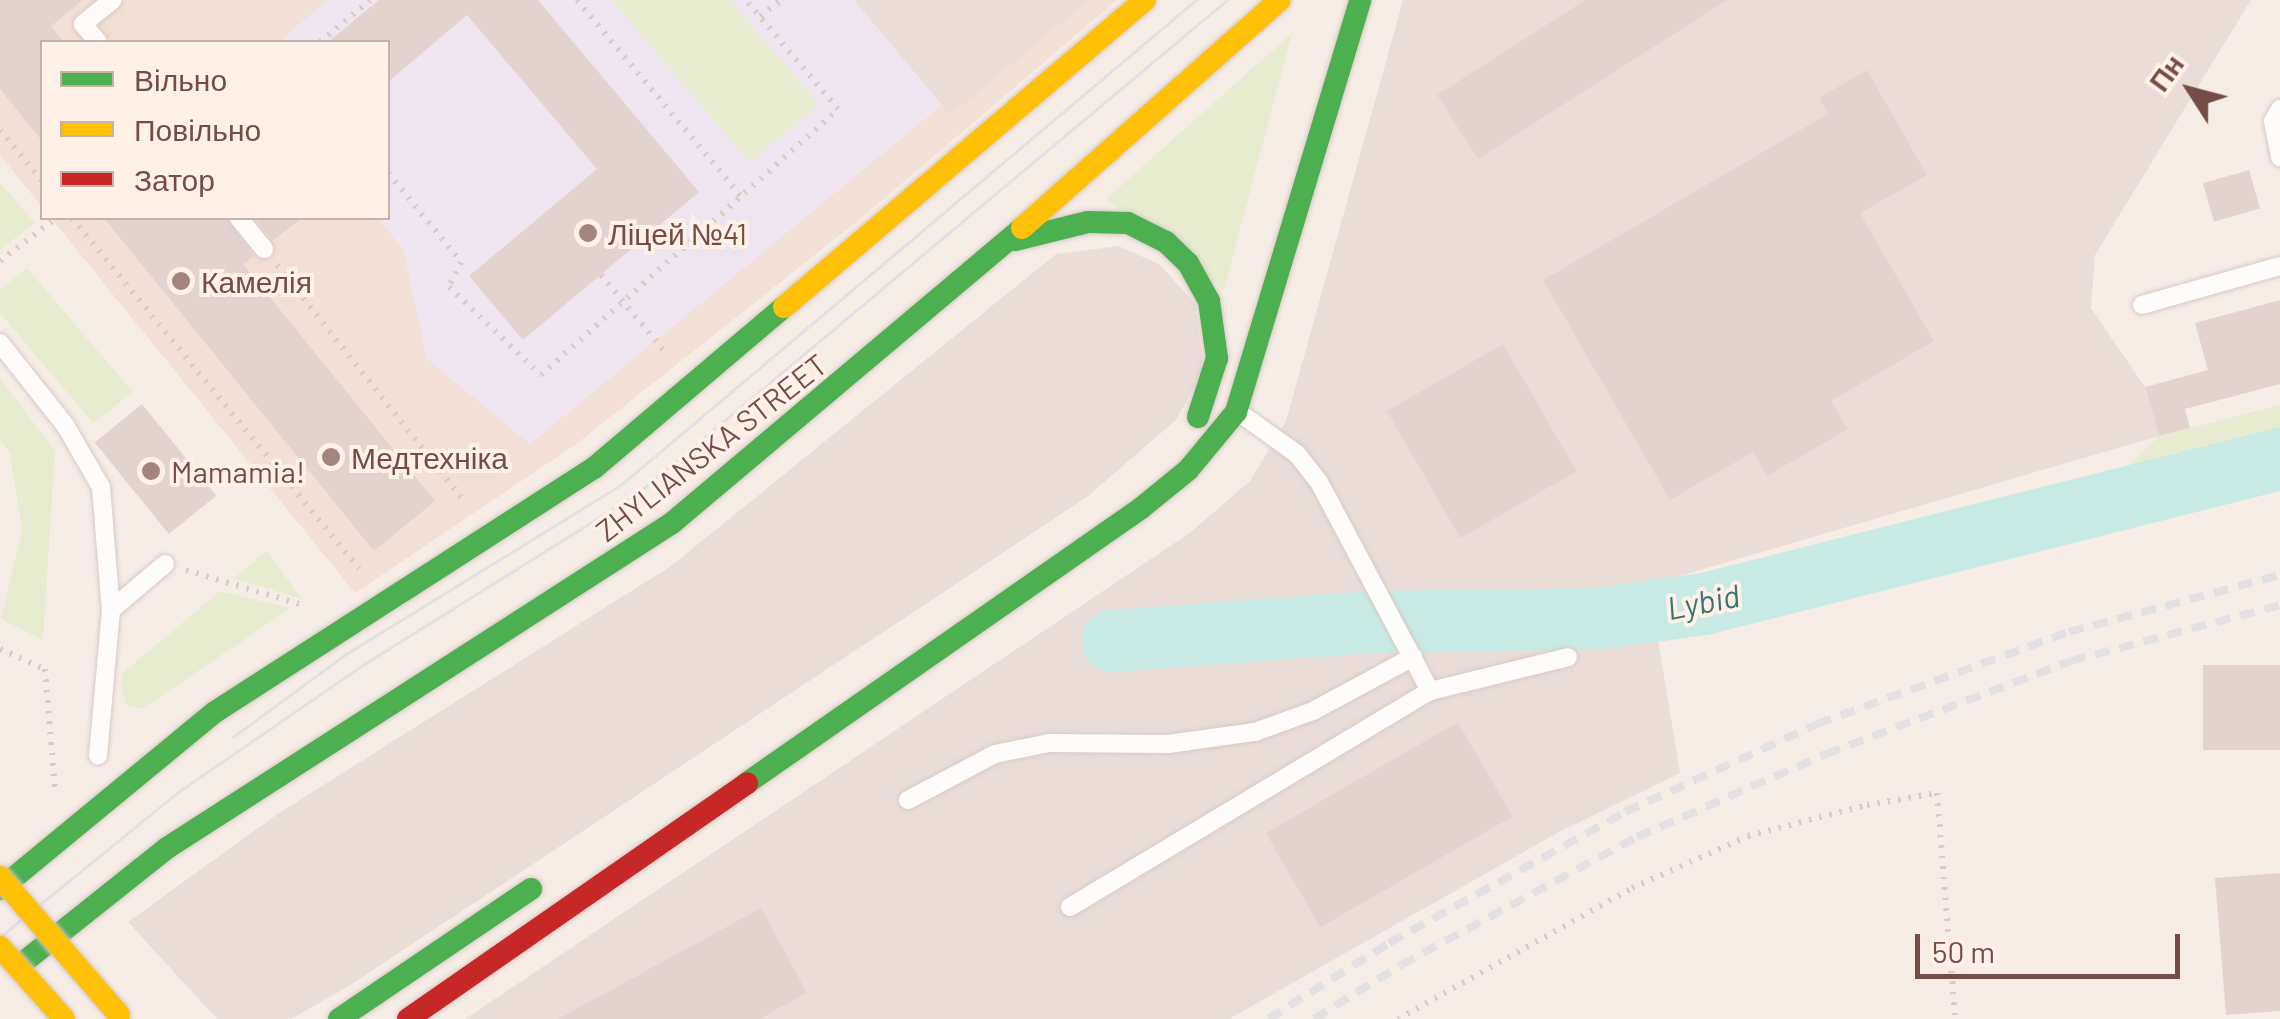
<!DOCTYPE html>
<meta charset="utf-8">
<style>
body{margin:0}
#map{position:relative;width:2280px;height:1019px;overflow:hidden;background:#f7ede7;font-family:Barlow,sans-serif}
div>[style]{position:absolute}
.residential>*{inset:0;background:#f2dfd5}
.industrial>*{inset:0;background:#eaddd8}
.education>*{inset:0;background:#efe5f1}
.green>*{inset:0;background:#e7ecd1}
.river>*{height:62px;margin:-31px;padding:0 31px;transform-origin:31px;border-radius:31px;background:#c8eae5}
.building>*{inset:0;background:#e3d3cf;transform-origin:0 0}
.path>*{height:6px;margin-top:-3px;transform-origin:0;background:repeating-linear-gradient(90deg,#d8ccc9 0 2.5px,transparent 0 10.5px)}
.roads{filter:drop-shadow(0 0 2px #d8cac5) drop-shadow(0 0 2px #d8cac5)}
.lane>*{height:18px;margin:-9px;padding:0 9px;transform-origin:9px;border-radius:9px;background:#fefcfb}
.fast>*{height:22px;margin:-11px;padding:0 11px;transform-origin:11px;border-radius:11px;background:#4caf50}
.slow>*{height:22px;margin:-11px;padding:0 11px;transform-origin:11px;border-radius:11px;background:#ffc107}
.jam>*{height:22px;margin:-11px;padding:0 11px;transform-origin:11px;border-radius:11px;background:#c62828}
.tram>*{height:2.5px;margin:-1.25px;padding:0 1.25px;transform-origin:1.25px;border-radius:1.25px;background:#e3e0e4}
.rail>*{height:8px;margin-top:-4px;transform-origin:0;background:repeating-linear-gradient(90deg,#e3e0e4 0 15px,transparent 0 25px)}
.bridges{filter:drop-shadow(0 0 2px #d6c7c3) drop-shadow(0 0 2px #d6c7c3)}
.slow-bridge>*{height:22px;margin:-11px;padding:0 11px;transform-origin:11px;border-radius:11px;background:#ffc107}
.dots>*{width:28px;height:28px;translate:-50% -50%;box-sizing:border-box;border:5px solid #fff1e8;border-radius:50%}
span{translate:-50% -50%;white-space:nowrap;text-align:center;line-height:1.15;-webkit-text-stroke:8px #fff1e8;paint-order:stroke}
.poi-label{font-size:30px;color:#764d46}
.left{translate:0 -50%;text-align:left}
.street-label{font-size:30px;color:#764d46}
.water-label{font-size:32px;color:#377572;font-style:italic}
.legend{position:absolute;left:40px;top:40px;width:350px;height:180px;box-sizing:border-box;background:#fff1e8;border:2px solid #c8afa7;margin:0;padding:12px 18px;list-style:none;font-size:30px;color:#764d46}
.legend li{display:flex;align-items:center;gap:20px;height:50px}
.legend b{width:50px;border:2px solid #c8afa7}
.north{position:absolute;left:2140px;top:40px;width:100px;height:100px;-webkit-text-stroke:8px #fff1e8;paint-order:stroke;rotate:306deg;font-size:28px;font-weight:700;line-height:40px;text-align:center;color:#764d46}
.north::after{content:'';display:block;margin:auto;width:35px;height:45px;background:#764d46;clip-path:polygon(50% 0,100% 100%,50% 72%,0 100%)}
.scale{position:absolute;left:1915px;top:934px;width:265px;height:45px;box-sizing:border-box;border:5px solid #764d46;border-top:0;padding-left:12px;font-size:30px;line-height:35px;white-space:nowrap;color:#764d46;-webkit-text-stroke:8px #fff1e8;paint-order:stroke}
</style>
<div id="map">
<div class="residential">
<i style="clip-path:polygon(0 0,1117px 0,859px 220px,575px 445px,355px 593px,51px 218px,388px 218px,388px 42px,42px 42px,42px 207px,0 155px)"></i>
</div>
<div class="industrial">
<i style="clip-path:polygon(854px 0,1089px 0,950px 115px)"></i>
<i style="clip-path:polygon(1403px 0,2251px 0,2095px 255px,2091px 308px,2145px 387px,2159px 436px,1649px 585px,1680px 773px,1559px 832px,1229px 1019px,465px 1019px,1191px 532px,1250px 481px,1286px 421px)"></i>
<i style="clip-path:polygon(1118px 246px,1159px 264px,1195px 303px,1204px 370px,1176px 420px,1087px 497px,352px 984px,291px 1019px,217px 1019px,128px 922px,279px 813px,671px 566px,1056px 254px)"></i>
</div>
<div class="education">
<i style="clip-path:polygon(327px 0,854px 0,942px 105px,530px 444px,427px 359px,403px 249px,377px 218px,388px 218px,388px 42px,279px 42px)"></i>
</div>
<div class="green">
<i style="clip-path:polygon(611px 0,730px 0,819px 104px,750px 163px)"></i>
<i style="clip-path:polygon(1292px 33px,1224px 290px,1106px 199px)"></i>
<i style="clip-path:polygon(0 183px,35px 223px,0 250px)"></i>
<i style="clip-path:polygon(27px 268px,133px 392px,93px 423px,0 313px,0 289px)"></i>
<i style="clip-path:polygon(0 378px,55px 451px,43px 640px,1px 619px,22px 530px,10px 454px,0 440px)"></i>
<i style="clip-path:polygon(2280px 405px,2280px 476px,2214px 496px,2116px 509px,2110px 483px,2159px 436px)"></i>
<i style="clip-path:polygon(267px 551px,302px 599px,233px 579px)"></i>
<i style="clip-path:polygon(220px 591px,291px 608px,142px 709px,126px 705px,120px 684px,124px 672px)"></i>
</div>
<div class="river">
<i style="left:1112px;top:641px;width:262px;rotate:-4.2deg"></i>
<i style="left:1373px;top:622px;width:223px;rotate:-0.8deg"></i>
<i style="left:1596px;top:619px;width:109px;rotate:-7.9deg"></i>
<i style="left:1704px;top:604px;width:594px;rotate:-14.13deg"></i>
</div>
<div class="building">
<i style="clip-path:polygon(0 0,83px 0,51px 26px,64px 42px,42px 42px,42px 141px,0 89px)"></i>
<i style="clip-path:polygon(379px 0,538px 0,699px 192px,523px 340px,469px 276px,597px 169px,467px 15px,388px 82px,388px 42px,328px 42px)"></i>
<i style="clip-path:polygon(1585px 0,1727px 0,1478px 159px,1437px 95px)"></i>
<i style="clip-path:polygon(1867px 70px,1927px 175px,1860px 213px,1934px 341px,1831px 401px,1848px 429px,1767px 476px,1753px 452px,1670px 500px,1543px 280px,1828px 114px,1819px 98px)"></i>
<i style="left:2249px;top:170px;width:40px;height:48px;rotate:74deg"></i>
<i style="clip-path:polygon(104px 218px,227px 218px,254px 256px,243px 264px,435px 501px,374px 551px)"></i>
<i style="clip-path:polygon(255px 218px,302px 218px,273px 240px)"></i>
<i style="clip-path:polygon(2280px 300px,2280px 384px,2185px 409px,2190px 428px,2159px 436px,2145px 387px,2208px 370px,2195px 323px)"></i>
<i style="left:1503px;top:344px;width:147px;height:134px;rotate:60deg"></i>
<i style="left:142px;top:404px;width:118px;height:61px;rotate:51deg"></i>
<i style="left:2280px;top:665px;width:85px;height:77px;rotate:90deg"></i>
<i style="left:1458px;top:722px;width:109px;height:222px;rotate:60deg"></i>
<i style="clip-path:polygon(2280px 873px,2280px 1011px,2226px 1015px,2215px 878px)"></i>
<i style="clip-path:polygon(761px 908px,807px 993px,759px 1019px,558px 1019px)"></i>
</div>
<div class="path">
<i style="left:577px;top:0;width:256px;rotate:50.1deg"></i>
<i style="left:760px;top:16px;width:26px;rotate:-37deg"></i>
<i style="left:320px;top:42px;width:65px;rotate:-40deg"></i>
<i style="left:0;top:130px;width:66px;rotate:50.5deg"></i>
<i style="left:388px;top:173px;width:115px;rotate:50.6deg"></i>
<i style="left:461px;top:262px;width:28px;rotate:116deg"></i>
<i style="left:449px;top:287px;width:127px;rotate:43.7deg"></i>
<i style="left:541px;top:375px;width:399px;rotate:-41.8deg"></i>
<i style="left:838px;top:109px;width:143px;rotate:-130.2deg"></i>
<i style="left:72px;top:218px;width:453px;rotate:50.7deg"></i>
<i style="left:0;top:261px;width:71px;rotate:-37.5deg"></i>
<i style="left:277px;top:265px;width:300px;rotate:51.6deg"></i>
<i style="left:601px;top:275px;width:100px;rotate:50.3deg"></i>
<i style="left:186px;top:570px;width:122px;rotate:16.7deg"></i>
<i style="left:0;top:649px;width:49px;rotate:24deg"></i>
<i style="left:45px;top:669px;width:119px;rotate:85.2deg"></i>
<i style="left:1398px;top:1019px;width:268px;rotate:-29.2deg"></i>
<i style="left:1632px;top:888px;width:127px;rotate:-24.1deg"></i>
<i style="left:1748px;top:836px;width:123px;rotate:-14.6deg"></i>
<i style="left:1867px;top:805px;width:71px;rotate:-9.7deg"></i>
<i style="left:1937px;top:793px;width:227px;rotate:85.4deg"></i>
</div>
<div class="roads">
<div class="lane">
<i style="left:98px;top:42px;width:23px;rotate:-130deg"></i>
<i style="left:83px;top:24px;width:38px;rotate:-39deg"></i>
<i style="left:2280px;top:109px;width:14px;rotate:120deg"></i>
<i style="left:2273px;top:121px;width:37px;rotate:79deg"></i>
<i style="left:239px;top:218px;width:40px;rotate:51deg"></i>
<i style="left:2142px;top:305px;width:143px;rotate:-15.8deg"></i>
<i style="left:0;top:343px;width:105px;rotate:51.6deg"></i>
<i style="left:65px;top:425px;width:72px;rotate:59.9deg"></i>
<i style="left:101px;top:487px;width:123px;rotate:85.4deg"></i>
<i style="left:111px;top:610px;width:146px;rotate:95.1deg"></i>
<i style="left:1241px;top:414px;width:69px;rotate:35.5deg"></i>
<i style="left:1297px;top:454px;width:36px;rotate:52deg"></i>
<i style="left:1319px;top:482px;width:237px;rotate:62deg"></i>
<i style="left:111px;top:610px;width:71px;rotate:-40.4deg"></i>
<i style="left:908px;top:800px;width:98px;rotate:-27.9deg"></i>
<i style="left:995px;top:754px;width:55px;rotate:-11.5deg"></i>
<i style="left:1049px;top:743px;width:119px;rotate:0.5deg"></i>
<i style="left:1168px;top:744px;width:88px;rotate:-7.9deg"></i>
<i style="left:1255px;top:732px;width:62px;rotate:-19.9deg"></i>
<i style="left:1313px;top:711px;width:114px;rotate:-28.4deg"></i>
<i style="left:1070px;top:907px;width:420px;rotate:-31deg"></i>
<i style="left:1430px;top:691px;width:142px;rotate:-13.8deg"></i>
</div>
<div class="fast">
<i style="left:1015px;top:240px;width:75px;rotate:-13.9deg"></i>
<i style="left:1088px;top:222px;width:40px;rotate:1.4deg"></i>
<i style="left:1128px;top:223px;width:42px;rotate:26.6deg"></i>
<i style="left:1166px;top:242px;width:30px;rotate:44deg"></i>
<i style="left:1188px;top:263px;width:43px;rotate:61.1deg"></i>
<i style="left:1209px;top:301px;width:58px;rotate:82deg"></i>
<i style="left:1217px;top:358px;width:62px;rotate:107.9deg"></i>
<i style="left:747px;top:783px;width:479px;rotate:-34.9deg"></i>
<i style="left:1140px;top:509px;width:62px;rotate:-39.1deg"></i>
<i style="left:1188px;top:470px;width:75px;rotate:-50.4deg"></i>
<i style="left:1236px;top:412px;width:430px;rotate:-73.2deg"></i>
<i style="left:0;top:889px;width:278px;rotate:-39.5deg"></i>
<i style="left:215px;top:712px;width:451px;rotate:-32.8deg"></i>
<i style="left:594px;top:468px;width:249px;rotate:-40.3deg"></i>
<i style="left:20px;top:965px;width:188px;rotate:-38.5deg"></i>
<i style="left:167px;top:848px;width:601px;rotate:-32.76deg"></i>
<i style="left:672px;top:523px;width:458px;rotate:-40.1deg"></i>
<i style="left:339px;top:1019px;width:232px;rotate:-34.1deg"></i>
</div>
<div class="slow">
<i style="left:1022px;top:228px;width:344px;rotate:-41.5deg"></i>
<i style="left:784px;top:307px;width:474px;rotate:-40.4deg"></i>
</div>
<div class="jam">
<i style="left:408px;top:1019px;width:413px;rotate:-34.8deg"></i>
</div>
</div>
<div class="tram">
<i style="left:233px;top:737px;width:140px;rotate:-36.3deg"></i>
<i style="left:346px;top:654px;width:324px;rotate:-31.6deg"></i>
<i style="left:622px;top:484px;width:751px;rotate:-40.14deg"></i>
<i style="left:0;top:937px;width:233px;rotate:-39.1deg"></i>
<i style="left:181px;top:790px;width:224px;rotate:-34.5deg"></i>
<i style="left:366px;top:663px;width:321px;rotate:-32deg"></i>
<i style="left:638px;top:493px;width:768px;rotate:-39.93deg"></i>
</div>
<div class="rail">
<i style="left:1268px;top:1019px;width:143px;rotate:-32.1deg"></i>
<i style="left:1389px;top:943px;width:270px;rotate:-29deg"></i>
<i style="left:1625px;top:812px;width:211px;rotate:-24.6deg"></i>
<i style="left:1817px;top:724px;width:268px;rotate:-20.1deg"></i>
<i style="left:2069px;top:632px;width:219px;rotate:-15.1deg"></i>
<i style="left:1314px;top:1019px;width:102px;rotate:-31.8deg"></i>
<i style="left:1401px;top:965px;width:268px;rotate:-28.5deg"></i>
<i style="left:1637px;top:837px;width:206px;rotate:-23.7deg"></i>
<i style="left:1826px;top:754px;width:262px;rotate:-20.8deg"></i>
<i style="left:2071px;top:661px;width:216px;rotate:-15deg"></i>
</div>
<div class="bridges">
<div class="slow-bridge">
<i style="left:0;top:877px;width:182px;rotate:49.2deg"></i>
<i style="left:0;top:947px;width:96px;rotate:48.4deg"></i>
</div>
</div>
<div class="dots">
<i style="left:588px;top:233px;background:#a3857e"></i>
<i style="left:181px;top:281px;background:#a3857e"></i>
<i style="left:331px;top:457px;background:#a3857e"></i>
<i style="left:151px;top:471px;background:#a3857e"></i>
</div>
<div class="poi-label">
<span class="left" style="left:608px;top:233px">Ліцей №41</span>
<span class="left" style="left:201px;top:281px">Камелія</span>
<span class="left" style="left:351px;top:457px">Медтехніка</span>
<span class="left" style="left:171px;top:471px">Mamamia!</span>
</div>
<div class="street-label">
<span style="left:711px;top:447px;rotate:-38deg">ZHYLIANSKA STREET</span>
</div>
<div class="water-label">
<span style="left:1703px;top:601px;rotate:-11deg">Lybid</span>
</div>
<ul class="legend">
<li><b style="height:12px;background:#4caf50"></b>Вільно</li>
<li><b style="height:12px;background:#ffc107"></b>Повільно</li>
<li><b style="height:12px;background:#c62828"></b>Затор</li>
</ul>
<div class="north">Пн</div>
<div class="scale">50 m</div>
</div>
